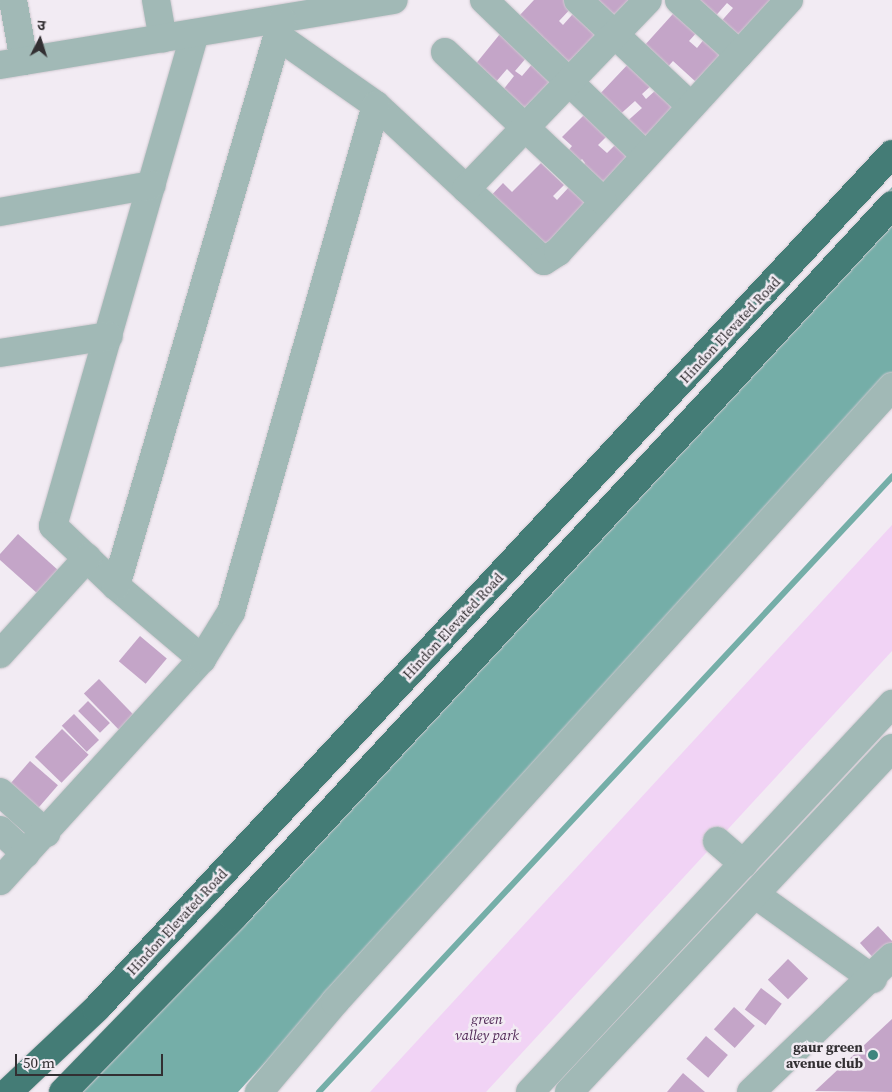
<!DOCTYPE html>
<meta charset="utf-8">
<style>
body{margin:0}
#map{position:relative;width:892px;height:1092px;overflow:hidden;background:#f2ebf3;font-family:"Source Serif 4","Noto Sans Devanagari",serif}
div>[style]{position:absolute}
.green>*{inset:0;background:#f1d3f5}
.water>*{inset:0;background:#75aea8}
.stream>*{height:5.5px;margin:-2.75px;padding:0 2.75px;transform-origin:2.75px;border-radius:2.75px;background:#75aea8}
.building>*{inset:0;background:#c4a5c8;transform-origin:0 0}
.roads{filter:drop-shadow(0 0 1px #cfc9d0) drop-shadow(0 0 1px #cfc9d0)}
.minor>*{height:28px;margin:-14px;padding:0 14px;transform-origin:14px;border-radius:14px;background:#a1b9b6}
.highway>*{height:28px;margin:-14px;padding:0 14px;transform-origin:14px;border-radius:14px;background:#447c76}
.dots>*{width:14px;height:14px;translate:-50% -50%;box-sizing:border-box;border:2px solid #f2ebf3;border-radius:50%}
span{translate:-50% -50%;white-space:nowrap;text-align:center;line-height:1.15;-webkit-text-stroke:5px #f2ebf3;paint-order:stroke}
.street-label{font-size:14px;color:#322f32}
.park-label{font-size:14px;color:#512957;font-style:italic}
.poi-label{font-size:14px;color:#322f32;font-weight:700}
.right{translate:-100% -50%;text-align:right}
.north{position:absolute;left:15px;top:15px;width:50px;height:50px;-webkit-text-stroke:4px #f2ebf3;paint-order:stroke;rotate:5deg;font-size:14px;font-weight:700;line-height:20px;text-align:center;color:#322f32}
.north::after{content:'';display:block;margin:auto;width:18px;height:22px;background:#322f32;clip-path:polygon(50% 0,100% 100%,50% 72%,0 100%)}
.scale{position:absolute;left:15px;top:1054px;width:148px;height:22px;box-sizing:border-box;border:2px solid #322f32;border-top:0;padding-left:6px;font-size:15px;line-height:18px;white-space:nowrap;color:#322f32;-webkit-text-stroke:4px #f2ebf3;paint-order:stroke}
</style>
<div id="map">
<div class="green">
<i style="clip-path:polygon(892px 525px,892px 651px,486px 1092px,370px 1092px)"></i>
</div>
<div class="water">
<i style="clip-path:polygon(892px 187px,892px 377px,571px 733px,238px 1092px,59px 1092px)"></i>
</div>
<div class="stream">
<i style="left:319px;top:1092px;width:841px;rotate:-47.02deg"></i>
</div>
<div class="building">
<i style="clip-path:polygon(534px 0,573px 0,576px 3px,559px 21px,563px 25px,580px 6px,598px 37px,565px 71px,550px 58px,557px 51px,546px 41px,539px 48px,519px 16px)"></i>
<i style="clip-path:polygon(593px 0,639px 0,617px 23px)"></i>
<i style="clip-path:polygon(689px 0,774px 0,738px 44px,717px 26px,733px 8px,727px 3px,712px 20px)"></i>
<i style="clip-path:polygon(681px 5px,699px 30px,689px 41px,697px 48px,705px 38px,726px 57px,696px 82px,673px 61px,664px 71px,644px 46px)"></i>
<i style="clip-path:polygon(500px 34px,527px 57px,515px 71px,522px 76px,534px 62px,564px 81px,531px 114px,503px 90px,514px 76px,507px 69px,495px 83px,474px 66px)"></i>
<i style="clip-path:polygon(631px 61px,653px 84px,642px 94px,646px 99px,657px 89px,678px 111px,641px 145px,623px 125px,642px 108px,635px 101px,616px 118px,597px 97px)"></i>
<i style="clip-path:polygon(586px 113px,608px 135px,598px 145px,607px 153px,617px 143px,636px 162px,603px 196px,578px 171px,585px 163px,582px 159px,574px 167px,563px 157px,572px 146px,562px 137px)"></i>
<i style="clip-path:polygon(541px 163px,564px 185px,553px 196px,557px 200px,570px 186px,592px 206px,543px 257px,485px 202px,503px 183px,512px 192px)"></i>
<i style="clip-path:polygon(18px 534px,59px 571px,38px 594px,0 560px,0 554px)"></i>
<i style="left:140px;top:636px;width:35px;height:33px;rotate:40deg"></i>
<i style="left:99px;top:679px;width:57px;height:21px;rotate:46deg"></i>
<i style="left:88px;top:701px;width:31px;height:14px;rotate:45deg"></i>
<i style="left:74px;top:714px;width:36px;height:17px;rotate:46deg"></i>
<i style="left:62px;top:729px;width:37px;height:39px;rotate:44deg"></i>
<i style="left:30px;top:761px;width:37px;height:38px;rotate:41deg"></i>
<i style="clip-path:polygon(878px 926px,892px 941px,892px 948px,877px 962px,860px 943px)"></i>
<i style="left:788px;top:959px;width:28px;height:29px;rotate:44deg"></i>
<i style="left:761px;top:988px;width:26px;height:27px;rotate:37deg"></i>
<i style="left:734px;top:1007px;width:28px;height:30px;rotate:42deg"></i>
<i style="clip-path:polygon(892px 1019px,892px 1092px,815px 1091px)"></i>
<i style="left:706px;top:1036px;width:29px;height:30px;rotate:41deg"></i>
<i style="clip-path:polygon(683px 1073px,705px 1092px,667px 1092px)"></i>
</div>
<div class="roads">
<div class="minor">
<i style="left:13px;top:0;width:62px;rotate:79.8deg"></i>
<i style="left:156px;top:0;width:39px;rotate:80deg"></i>
<i style="left:484px;top:0;width:223px;rotate:43.9deg"></i>
<i style="left:578px;top:0;width:155px;rotate:43.2deg"></i>
<i style="left:679px;top:0;width:81px;rotate:42deg"></i>
<i style="left:195px;top:33px;width:513px;rotate:106.07deg"></i>
<i style="left:53px;top:526px;width:87px;rotate:43.6deg"></i>
<i style="left:116px;top:586px;width:113px;rotate:40.3deg"></i>
<i style="left:279px;top:37px;width:118px;rotate:35deg"></i>
<i style="left:376px;top:105px;width:229px;rotate:42.9deg"></i>
<i style="left:544px;top:261px;width:17px;rotate:-33deg"></i>
<i style="left:558px;top:252px;width:342px;rotate:-47.5deg"></i>
<i style="left:445px;top:52px;width:217px;rotate:43.3deg"></i>
<i style="left:0;top:65px;width:399px;rotate:-9.4deg"></i>
<i style="left:466px;top:189px;width:262px;rotate:-46.1deg"></i>
<i style="left:0;top:212px;width:154px;rotate:-10.1deg"></i>
<i style="left:0;top:353px;width:110px;rotate:-8.9deg"></i>
<i style="left:116px;top:586px;width:590px;rotate:-73.65deg"></i>
<i style="left:0;top:654px;width:130px;rotate:-47.8deg"></i>
<i style="left:0;top:792px;width:62px;rotate:41.7deg"></i>
<i style="left:0;top:830px;width:35px;rotate:43deg"></i>
<i style="left:717px;top:841px;width:35px;rotate:41deg"></i>
<i style="left:0;top:881px;width:300px;rotate:-47.7deg"></i>
<i style="left:202px;top:659px;width:55px;rotate:-58.3deg"></i>
<i style="left:231px;top:612px;width:527px;rotate:-74.04deg"></i>
<i style="left:756px;top:895px;width:144px;rotate:35.7deg"></i>
<i style="left:259px;top:1092px;width:118px;rotate:-49.8deg"></i>
<i style="left:335px;top:1002px;width:830px;rotate:-47.83deg"></i>
<i style="left:530px;top:1092px;width:531px;rotate:-46.99deg"></i>
<i style="left:569px;top:1092px;width:472px;rotate:-46.8deg"></i>
<i style="left:751px;top:1092px;width:195px;rotate:-43.8deg"></i>
</div>
<div class="highway">
<i style="left:8px;top:1092px;width:121px;rotate:-43.3deg"></i>
<i style="left:96px;top:1009px;width:1168px;rotate:-47.05deg"></i>
<i style="left:63px;top:1092px;width:244px;rotate:-45.8deg"></i>
<i style="left:233px;top:917px;width:970px;rotate:-47.21deg"></i>
</div>
</div>
<div class="dots">
<i style="left:873px;top:1055px;background:#3e857e"></i>
</div>
<div class="street-label">
<span style="left:730px;top:330px;rotate:-47deg">Hindon Elevated Road</span>
<span style="left:453px;top:626px;rotate:-47deg">Hindon Elevated Road</span>
<span style="left:177px;top:922px;rotate:-47deg">Hindon Elevated Road</span>
</div>
<div class="park-label">
<span style="left:487px;top:1027px">green<br>valley park</span>
</div>
<div class="poi-label">
<span class="right" style="left:863px;top:1055px">gaur green<br>avenue club</span>
</div>
<div class="north">उ</div>
<div class="scale">50 m</div>
</div>
